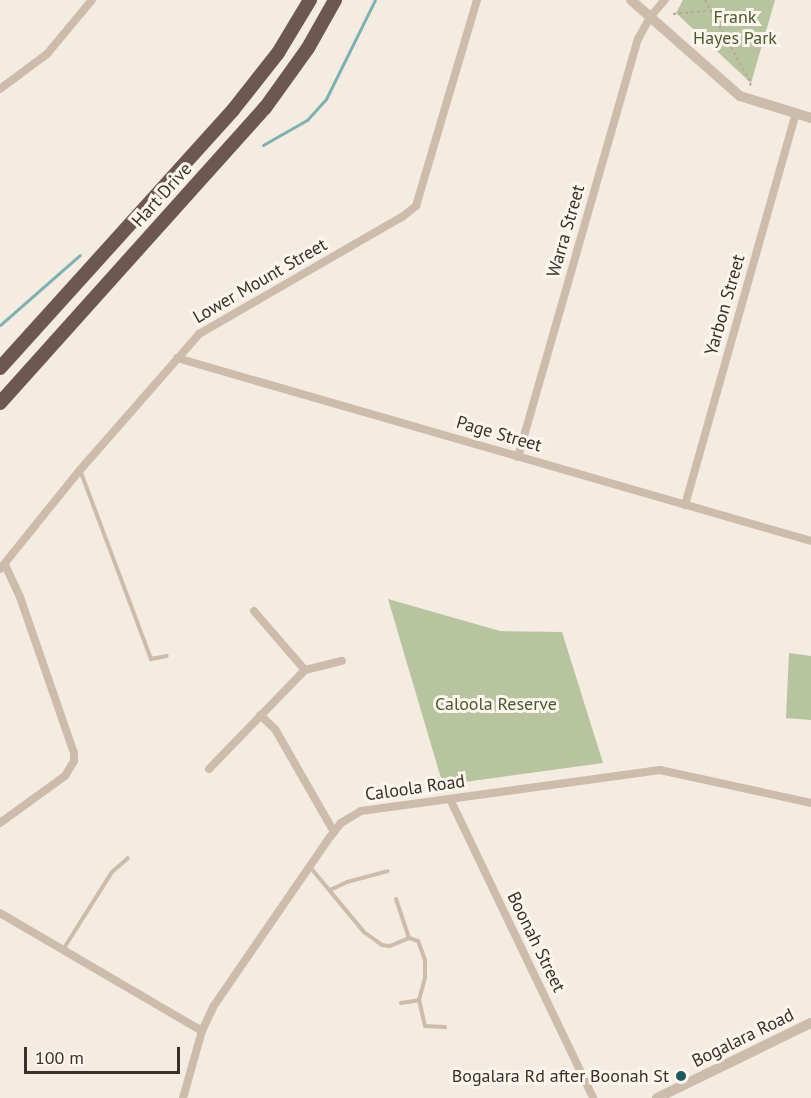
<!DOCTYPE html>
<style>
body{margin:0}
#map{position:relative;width:811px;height:1098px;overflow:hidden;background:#f4ebe1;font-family:"PT Sans",sans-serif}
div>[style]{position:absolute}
.green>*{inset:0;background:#b8c4a0}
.stream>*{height:3px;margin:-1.5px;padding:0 1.5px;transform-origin:1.5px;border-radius:1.5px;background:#7fb0b2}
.path>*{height:1.5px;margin-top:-0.75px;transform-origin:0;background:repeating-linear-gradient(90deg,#b9a596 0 3px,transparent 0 6px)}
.service>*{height:4px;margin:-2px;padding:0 2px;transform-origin:2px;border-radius:2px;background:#cdbbac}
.minor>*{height:8px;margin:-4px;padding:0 4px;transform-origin:4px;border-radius:4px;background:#cdbbac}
.tertiary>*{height:10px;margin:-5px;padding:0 5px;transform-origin:5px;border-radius:5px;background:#cdbbac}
.trunk>*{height:14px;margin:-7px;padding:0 7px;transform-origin:7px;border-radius:7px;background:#6c584f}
.dots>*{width:16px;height:16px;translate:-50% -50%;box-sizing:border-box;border:3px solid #fbf5ee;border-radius:50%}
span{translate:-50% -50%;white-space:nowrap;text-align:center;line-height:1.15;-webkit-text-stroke:6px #fbf5ee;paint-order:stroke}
.park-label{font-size:18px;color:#4a5a2e}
.street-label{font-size:18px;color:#3b302b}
.poi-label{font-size:18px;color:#3b302b}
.right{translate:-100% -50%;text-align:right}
.scale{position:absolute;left:24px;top:1047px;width:156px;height:27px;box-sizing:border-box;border:3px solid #3b302b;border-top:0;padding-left:8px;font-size:18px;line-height:21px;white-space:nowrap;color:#3b302b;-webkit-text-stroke:4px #fbf5ee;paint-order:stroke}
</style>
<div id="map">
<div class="green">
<i style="clip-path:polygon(683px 0,775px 0,751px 83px,676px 13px)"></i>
<i style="clip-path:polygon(388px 599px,500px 631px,562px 632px,603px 763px,443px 785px)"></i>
<i style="clip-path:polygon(789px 653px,811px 656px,811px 720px,786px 718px)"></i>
</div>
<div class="stream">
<i style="left:263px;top:145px;width:51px;rotate:-29.6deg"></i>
<i style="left:307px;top:120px;width:28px;rotate:-48deg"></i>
<i style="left:326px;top:99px;width:110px;rotate:-63.7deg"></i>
<i style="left:0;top:325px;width:106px;rotate:-41.2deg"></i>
</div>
<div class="path">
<i style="left:705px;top:0;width:95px;rotate:61deg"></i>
<i style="left:751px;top:83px;width:4px;rotate:104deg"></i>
<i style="left:673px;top:14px;width:37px;rotate:-5deg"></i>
</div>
<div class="service">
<i style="left:80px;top:470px;width:202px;rotate:69.4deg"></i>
<i style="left:151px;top:659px;width:16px;rotate:-11deg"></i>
<i style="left:310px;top:867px;width:85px;rotate:50.3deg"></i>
<i style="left:364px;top:932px;width:22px;rotate:36deg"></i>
<i style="left:382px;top:945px;width:8px;rotate:7deg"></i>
<i style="left:390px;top:946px;width:21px;rotate:-23deg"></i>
<i style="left:409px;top:938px;width:41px;rotate:-108.4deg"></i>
<i style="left:330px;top:890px;width:19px;rotate:-25deg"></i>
<i style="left:347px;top:882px;width:42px;rotate:-15deg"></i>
<i style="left:64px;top:948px;width:90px;rotate:-57.7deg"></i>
<i style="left:112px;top:872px;width:21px;rotate:-41deg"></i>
<i style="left:419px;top:1000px;width:27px;rotate:77deg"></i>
<i style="left:425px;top:1026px;width:20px;rotate:3deg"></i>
<i style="left:401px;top:1003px;width:18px;rotate:-9deg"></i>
<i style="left:419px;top:1000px;width:24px;rotate:-75deg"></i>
<i style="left:425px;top:977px;width:17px;rotate:-90deg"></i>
<i style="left:425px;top:960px;width:20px;rotate:-110deg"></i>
<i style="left:418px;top:941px;width:9px;rotate:-162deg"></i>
</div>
<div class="minor">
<i style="left:0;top:89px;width:59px;rotate:-36.7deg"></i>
<i style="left:47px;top:54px;width:70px;rotate:-50.2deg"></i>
<i style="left:177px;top:358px;width:660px;rotate:16.1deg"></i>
<i style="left:518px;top:457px;width:435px;rotate:-74deg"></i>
<i style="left:638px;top:39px;width:25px;rotate:-61deg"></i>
<i style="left:650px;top:17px;width:23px;rotate:-49deg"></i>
<i style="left:685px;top:505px;width:406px;rotate:-74.2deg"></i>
<i style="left:0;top:569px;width:127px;rotate:-51.1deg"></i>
<i style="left:80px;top:470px;width:181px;rotate:-48.8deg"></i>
<i style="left:199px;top:334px;width:234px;rotate:-30deg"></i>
<i style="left:402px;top:217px;width:18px;rotate:-38deg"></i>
<i style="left:416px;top:206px;width:215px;rotate:-73.5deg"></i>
<i style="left:254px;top:611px;width:78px;rotate:49.2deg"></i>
<i style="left:260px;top:715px;width:21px;rotate:43deg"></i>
<i style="left:275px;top:729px;width:119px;rotate:60.2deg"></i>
<i style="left:209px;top:769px;width:138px;rotate:-45.9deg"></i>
<i style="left:305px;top:670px;width:38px;rotate:-14deg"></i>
<i style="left:450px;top:799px;width:331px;rotate:64.4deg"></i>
<i style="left:0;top:823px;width:80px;rotate:-35.9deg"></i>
<i style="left:65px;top:776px;width:17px;rotate:-59deg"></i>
<i style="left:74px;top:761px;width:8px;rotate:-90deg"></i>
<i style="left:74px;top:753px;width:165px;rotate:-109.1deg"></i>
<i style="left:20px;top:597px;width:35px;rotate:-115deg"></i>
<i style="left:0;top:913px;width:234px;rotate:30.3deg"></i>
<i style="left:183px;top:1098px;width:70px;rotate:-74.2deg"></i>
<i style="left:202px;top:1031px;width:26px;rotate:-65deg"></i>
<i style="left:213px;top:1007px;width:206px;rotate:-55.5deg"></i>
<i style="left:330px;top:837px;width:18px;rotate:-52deg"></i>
<i style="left:341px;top:823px;width:23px;rotate:-31deg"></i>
<i style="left:361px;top:811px;width:302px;rotate:-7.8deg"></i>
<i style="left:660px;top:770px;width:155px;rotate:12.3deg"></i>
</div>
<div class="tertiary">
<i style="left:631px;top:0;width:145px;rotate:41.4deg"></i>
<i style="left:740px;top:96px;width:74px;rotate:17.2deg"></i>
<i style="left:657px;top:1098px;width:171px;rotate:-26deg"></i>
</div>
<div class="trunk">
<i style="left:0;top:368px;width:348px;rotate:-47.9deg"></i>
<i style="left:233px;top:110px;width:73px;rotate:-51.7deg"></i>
<i style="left:278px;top:53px;width:62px;rotate:-58.9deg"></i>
<i style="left:0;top:403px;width:397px;rotate:-48.1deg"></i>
<i style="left:265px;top:108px;width:74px;rotate:-54.4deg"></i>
<i style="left:308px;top:48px;width:55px;rotate:-60.6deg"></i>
</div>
<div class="dots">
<i style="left:681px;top:1076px;background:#1f5a5e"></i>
</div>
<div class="park-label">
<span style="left:735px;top:28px">Frank<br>Hayes Park</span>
<span style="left:496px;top:704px">Caloola Reserve</span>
</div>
<div class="street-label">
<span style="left:162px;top:195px;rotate:-48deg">Hart Drive</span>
<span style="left:566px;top:231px;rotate:-74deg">Warra Street</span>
<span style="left:260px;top:281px;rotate:-30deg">Lower Mount Street</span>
<span style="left:725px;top:305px;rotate:-74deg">Yarbon Street</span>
<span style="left:499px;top:434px;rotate:16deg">Page Street</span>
<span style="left:415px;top:788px;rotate:-8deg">Caloola Road</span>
<span style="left:536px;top:942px;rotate:64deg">Boonah Street</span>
<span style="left:743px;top:1038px;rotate:-26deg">Bogalara Road</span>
</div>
<div class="poi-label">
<span class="right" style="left:669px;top:1076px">Bogalara Rd after Boonah St</span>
</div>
<div class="scale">100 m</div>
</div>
